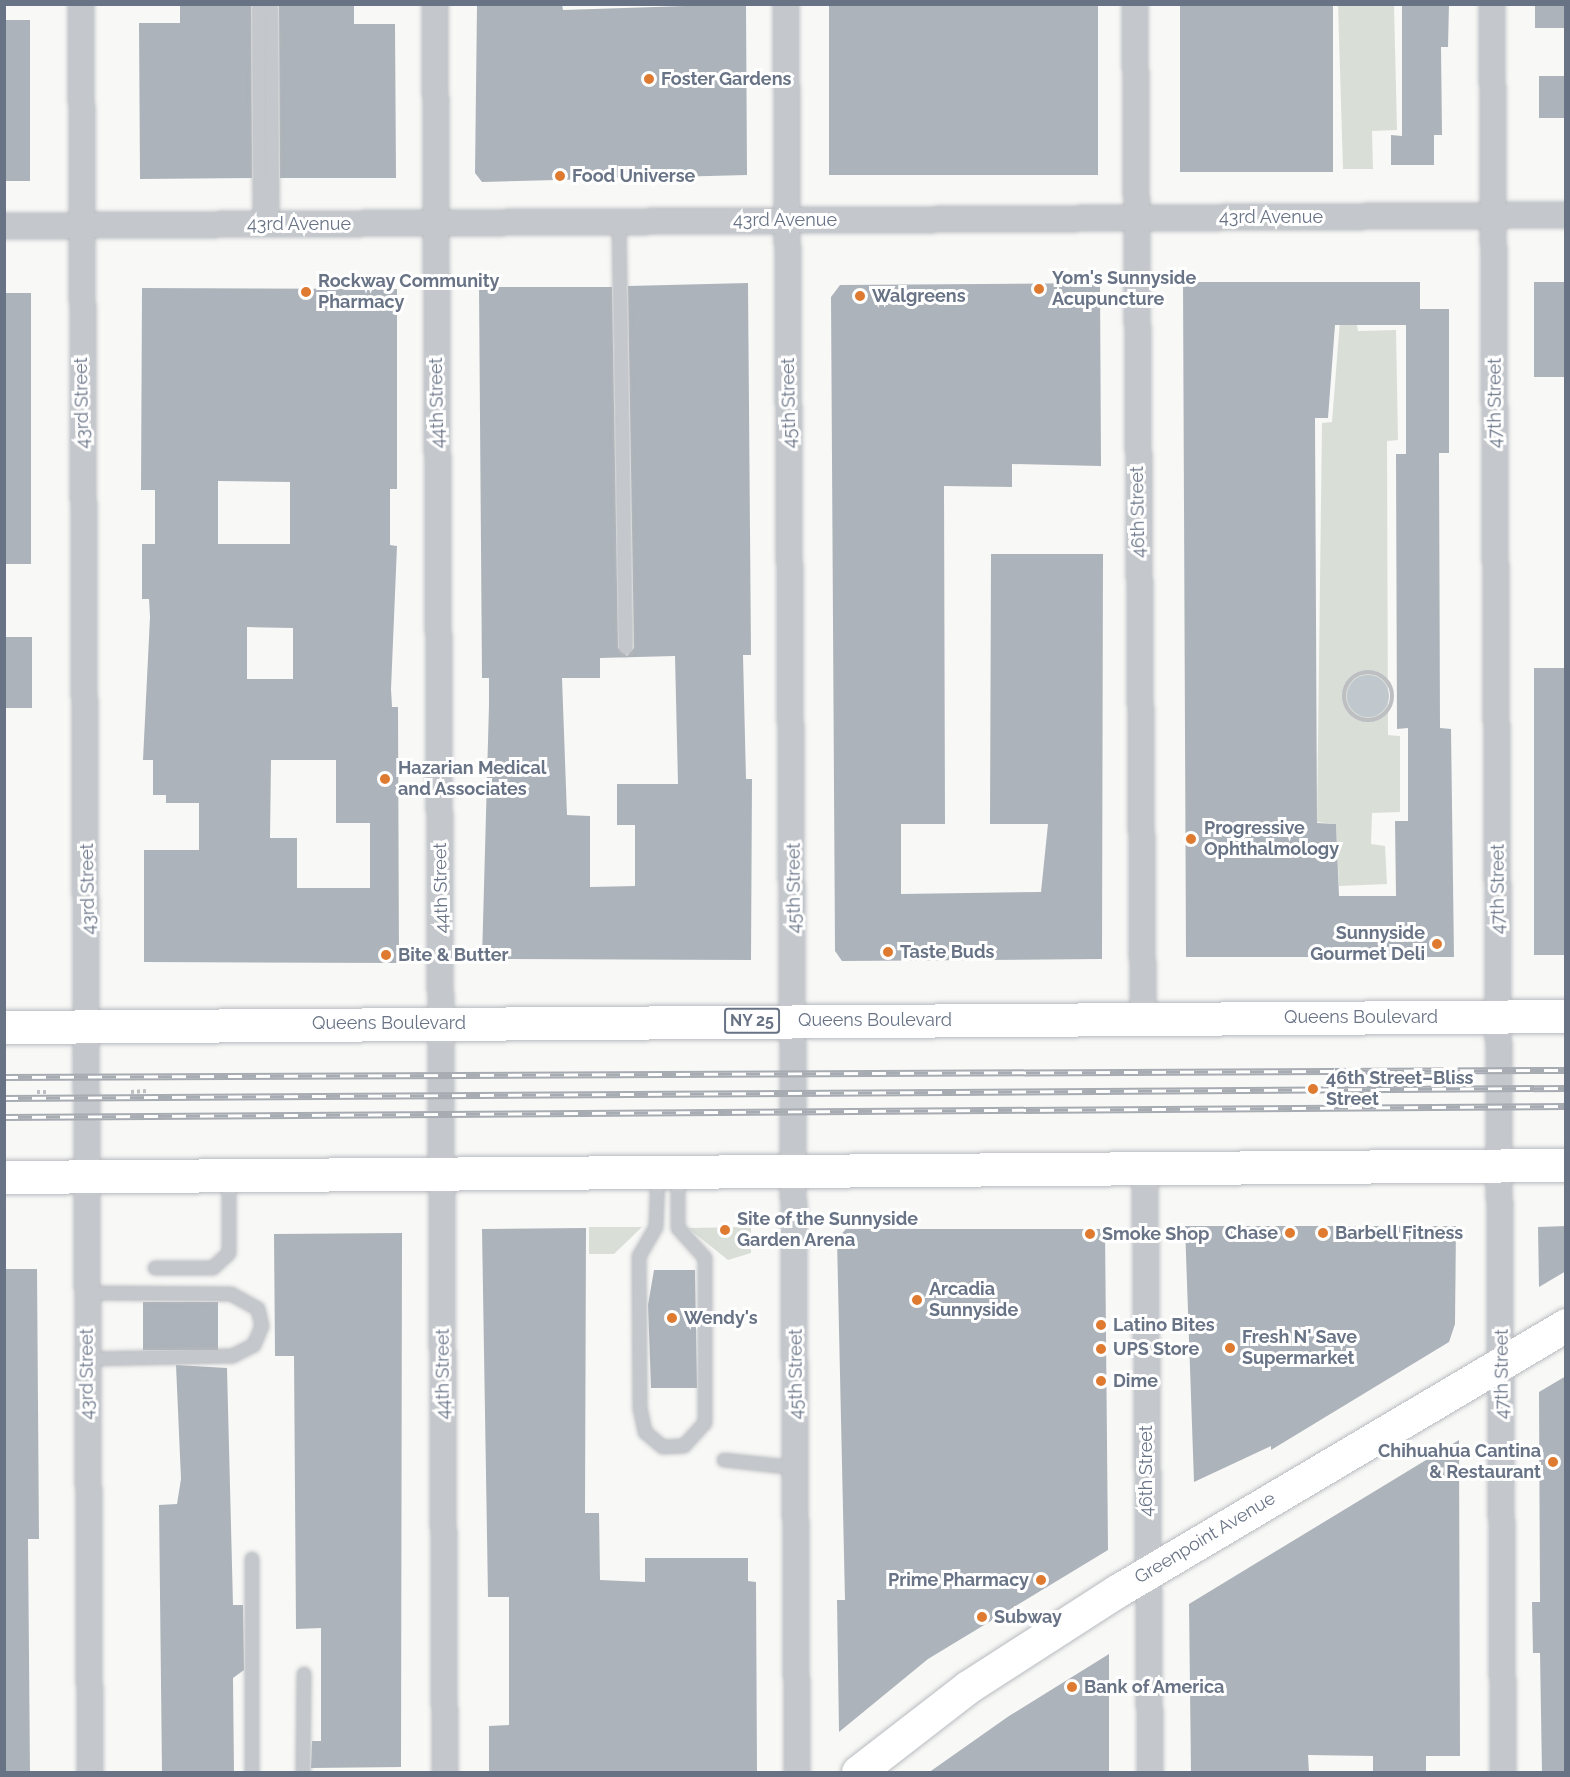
<!DOCTYPE html>
<meta charset="utf-8">
<style>
body{margin:0}
#map{position:relative;width:1570px;height:1777px;overflow:hidden;background:#f8f8f6;font-family:Raleway,sans-serif}
div>[style]{position:absolute}
.green>*{inset:0;background:#d9dfd7}
.water>*{inset:0;background:#c0c7cd}
.round{border-radius:50%}
.building>*{inset:0;background:#adb3ba;transform-origin:0 0}
.path>*{height:4px;margin-top:-2px;transform-origin:0;background:repeating-linear-gradient(90deg,#bebfc2 0 3px,transparent 0 6px)}
.path>.ring{margin:-2px;padding:0;box-sizing:content-box;background:none;border:4px solid #bebfc2;border-radius:50%}
.roads{filter:drop-shadow(0 0 2px #b7babf) drop-shadow(0 0 2px #b7babf)}
.service>*{height:12px;margin:-6px;padding:0 6px;transform-origin:6px;border-radius:6px;background:#c4c7cb}
.minor>*{height:24px;margin:-12px;padding:0 12px;transform-origin:12px;border-radius:12px;background:#c4c7cb}
.primary>*{height:33px;margin:-16.5px;padding:0 16.5px;transform-origin:16.5px;border-radius:16.5px;background:#fff}
.rail>*{height:7px;margin-top:-3.5px;transform-origin:0;background:repeating-linear-gradient(90deg,#fff 0 14px,#a7abb2 0 28px);box-sizing:border-box;border-block:2px solid #a7abb2}
.dots>*{width:16px;height:16px;translate:-50% -50%;box-sizing:border-box;border:3px solid #fff;border-radius:50%}
span{translate:-50% -50%;white-space:nowrap;text-align:center;line-height:1.15;-webkit-text-stroke:6px #fff;paint-order:stroke}
.shield-label span{padding:2px 4px;background:#fff;border:2px solid;border-radius:4px;-webkit-text-stroke-width:0}
.shield-label{font-size:16px;color:#687386;font-weight:700}
.poi-label{font-size:18px;color:#687386;font-weight:700}
.left{translate:0 -50%;text-align:left}
.right{translate:-100% -50%;text-align:right}
.street-label{font-size:18px;color:#687386}
.frame{position:absolute;inset:0;border:6px solid #687386;pointer-events:none}
</style>
<div id="map">
<div class="green">
<i style="clip-path:polygon(1338px 5px,1394px 5px,1397px 130px,1372px 131px,1373px 169px,1343px 169px)"></i>
<i style="clip-path:polygon(1340px 320px,1356px 320px,1358px 331px,1396px 330px,1398px 440px,1387px 441px,1388px 735px,1400px 736px,1400px 812px,1372px 813px,1371px 844px,1385px 846px,1387px 884px,1339px 886px,1336px 824px,1317px 822px,1322px 423px,1332px 422px)"></i>
<i style="clip-path:polygon(589px 1227px,642px 1227px,614px 1254px,589px 1254px)"></i>
<i style="clip-path:polygon(751px 1227px,751px 1253px,728px 1260px,688px 1228px)"></i>
</div>
<div class="water">
<i class="round" style="left:1347px;top:675px;width:42px;height:42px"></i>
</div>
<div class="building">
<i style="clip-path:polygon(180px 4px,251px 4px,252px 178px,140px 179px,139px 23px,180px 23px)"></i>
<i style="clip-path:polygon(279px 4px,354px 4px,354px 24px,395px 24px,396px 178px,280px 178px)"></i>
<i style="clip-path:polygon(562px 4px,563px 10px,746px 4px,747px 175px,482px 182px,475px 173px,477px 6px)"></i>
<i style="left:829px;top:4px;width:269px;height:171px"></i>
<i style="left:1180px;top:4px;width:153px;height:168px"></i>
<i style="clip-path:polygon(1402px 4px,1449px 4px,1448px 47px,1441px 47px,1442px 135px,1434px 135px,1434px 165px,1391px 165px,1391px 135px,1402px 136px)"></i>
<i style="left:1535px;top:4px;width:31px;height:24px"></i>
<i style="left:4px;top:20px;width:26px;height:161px"></i>
<i style="left:1566px;top:76px;width:42px;height:27px;rotate:90deg"></i>
<i style="clip-path:polygon(evenodd,1183px 282px,1420px 282px,1420px 309px,1449px 309px,1449px 453px,1439px 453px,1440px 728px,1451px 729px,1454px 957px,1186px 957px,1183px 282px,1335px 325px,1406px 325px,1406px 454px,1396px 454px,1397px 729px,1408px 728px,1408px 821px,1395px 821px,1396px 896px,1339px 896px,1336px 824px,1317px 823px,1315px 418px,1328px 418px,1335px 325px)"></i>
<i style="left:1534px;top:282px;width:32px;height:95px"></i>
<i style="clip-path:polygon(evenodd,748px 283px,751px 655px,743px 655px,746px 779px,752px 779px,751px 960px,482px 959px,489px 705px,489px 678px,482px 678px,479px 287px,612px 287px,618px 648px,627px 656px,634px 648px,628px 286px,748px 283px,675px 656px,678px 784px,617px 784px,617px 825px,635px 825px,635px 886px,590px 887px,590px 816px,567px 815px,562px 678px,600px 678px,600px 658px,675px 656px)"></i>
<i style="clip-path:polygon(1100px 283px,1101px 466px,1012px 464px,1012px 487px,944px 486px,945px 824px,901px 824px,901px 894px,1041px 892px,1048px 824px,990px 824px,991px 554px,1103px 554px,1102px 959px,842px 961px,835px 951px,831px 297px,840px 285px)"></i>
<i style="clip-path:polygon(evenodd,142px 288px,397px 289px,397px 489px,390px 489px,390px 545px,397px 546px,391px 689px,392px 707px,398px 707px,399px 963px,144px 962px,144px 850px,199px 850px,199px 803px,166px 803px,166px 795px,153px 795px,153px 760px,143px 760px,150px 617px,149px 599px,142px 599px,142px 544px,155px 544px,155px 490px,141px 490px,142px 288px,218px 481px,290px 482px,290px 544px,218px 544px,218px 481px,142px 288px,247px 627px,293px 628px,293px 679px,247px 679px,247px 627px,142px 288px,271px 760px,336px 760px,336px 823px,370px 823px,370px 888px,297px 888px,297px 838px,270px 838px,271px 760px)"></i>
<i style="left:31px;top:293px;width:271px;height:27px;rotate:90deg"></i>
<i style="left:4px;top:637px;width:28px;height:71px"></i>
<i style="left:1566px;top:668px;width:287px;height:32px;rotate:90deg"></i>
<i style="clip-path:polygon(1185px 1226px,1456px 1226px,1455px 1324px,1449px 1342px,1271px 1450px,1271px 1446px,1194px 1482px)"></i>
<i style="clip-path:polygon(1566px 1226px,1566px 1271px,1539px 1287px,1538px 1227px)"></i>
<i style="clip-path:polygon(586px 1228px,585px 1513px,599px 1513px,600px 1580px,645px 1582px,645px 1558px,748px 1558px,748px 1581px,756px 1582px,757px 1773px,489px 1773px,489px 1726px,509px 1725px,509px 1597px,488px 1597px,482px 1229px)"></i>
<i style="clip-path:polygon(846px 1229px,1105px 1229px,1108px 1550px,928px 1659px,839px 1732px,837px 1600px,845px 1600px,837px 1239px)"></i>
<i style="clip-path:polygon(402px 1233px,401px 1767px,311px 1768px,312px 1741px,321px 1741px,321px 1628px,296px 1629px,294px 1356px,275px 1356px,274px 1234px)"></i>
<i style="clip-path:polygon(4px 1269px,37px 1269px,39px 1539px,28px 1539px,30px 1773px,4px 1773px)"></i>
<i style="clip-path:polygon(654px 1270px,695px 1270px,697px 1388px,651px 1388px,648px 1305px)"></i>
<i style="left:143px;top:1302px;width:75px;height:48px"></i>
<i style="clip-path:polygon(176px 1365px,227px 1368px,233px 1605px,243px 1605px,244px 1670px,233px 1678px,234px 1773px,162px 1773px,159px 1505px,177px 1504px,181px 1479px)"></i>
<i style="clip-path:polygon(1566px 1376px,1566px 1773px,1542px 1773px,1540px 1653px,1533px 1653px,1532px 1602px,1540px 1602px,1539px 1392px)"></i>
<i style="clip-path:polygon(1459px 1440px,1460px 1756px,1426px 1756px,1426px 1773px,1373px 1773px,1373px 1756px,1308px 1755px,1309px 1773px,1191px 1773px,1189px 1604px)"></i>
<i style="clip-path:polygon(1109px 1654px,1109px 1773px,928px 1773px,1009px 1716px)"></i>
</div>
<div class="path">
<i class="ring" style="left:1344px;top:672px;width:44px;height:44px"></i>
<i style="left:37px;top:1092px;width:9px"></i>
<i style="left:131px;top:1092px;width:15px;rotate:-4deg"></i>
</div>
<div class="roads">
<div class="service">
<i style="left:259px;top:4px;width:219px;rotate:89.7deg"></i>
<i style="left:271px;top:4px;width:219px;rotate:89.7deg"></i>
<i style="left:619px;top:221px;width:427px;rotate:89.1deg"></i>
<i style="left:658px;top:1174px;width:53px;rotate:92.2deg"></i>
<i style="left:656px;top:1227px;width:34px;rotate:120deg"></i>
<i style="left:639px;top:1256px;width:152px;rotate:89.6deg"></i>
<i style="left:640px;top:1408px;width:25px;rotate:78deg"></i>
<i style="left:645px;top:1432px;width:23px;rotate:40deg"></i>
<i style="left:663px;top:1447px;width:21px;rotate:-3deg"></i>
<i style="left:684px;top:1446px;width:31px;rotate:-48deg"></i>
<i style="left:705px;top:1423px;width:165px;rotate:-90deg"></i>
<i style="left:705px;top:1258px;width:40px;rotate:-132deg"></i>
<i style="left:678px;top:1228px;width:55px;rotate:-90deg"></i>
<i style="left:155px;top:1268px;width:58px"></i>
<i style="left:213px;top:1268px;width:22px;rotate:-43deg"></i>
<i style="left:229px;top:1253px;width:76px;rotate:-90deg"></i>
<i style="left:87px;top:1293px;width:144px;rotate:0.4deg"></i>
<i style="left:231px;top:1294px;width:31px;rotate:29deg"></i>
<i style="left:258px;top:1309px;width:17px;rotate:77deg"></i>
<i style="left:262px;top:1326px;width:21px;rotate:113deg"></i>
<i style="left:254px;top:1345px;width:25px;rotate:153deg"></i>
<i style="left:232px;top:1356px;width:145px;rotate:178.8deg"></i>
<i style="left:724px;top:1460px;width:72px;rotate:6.3deg"></i>
<i style="left:252px;top:1772px;width:213px;rotate:-90deg"></i>
<i style="left:303px;top:1772px;width:98px;rotate:-89.4deg"></i>
</div>
<div class="minor">
<i style="left:81px;top:4px;width:1768px;rotate:89.71deg"></i>
<i style="left:435px;top:4px;width:1768px;rotate:89.68deg"></i>
<i style="left:786px;top:4px;width:1768px;rotate:89.64deg"></i>
<i style="left:1135px;top:4px;width:1015px;rotate:89.55deg"></i>
<i style="left:1492px;top:4px;width:1768px;rotate:89.64deg"></i>
<i style="left:4px;top:226px;width:1562px;rotate:-0.4deg"></i>
<i style="left:1145px;top:1170px;width:602px;rotate:89.52deg"></i>
</div>
<div class="primary">
<i style="left:4px;top:1027px;width:1562px;rotate:-0.4deg"></i>
<i style="left:4px;top:1177px;width:1562px;rotate:-0.44deg"></i>
<i style="left:858px;top:1772px;width:139px;rotate:-37.7deg"></i>
<i style="left:968px;top:1687px;width:177px;rotate:-32.8deg"></i>
<i style="left:1117px;top:1591px;width:522px;rotate:-30.64deg"></i>
</div>
</div>
<div class="rail">
<i style="left:4px;top:1077px;width:1562px;rotate:-0.26deg"></i>
<i style="left:4px;top:1098px;width:1562px;rotate:-0.37deg"></i>
<i style="left:4px;top:1117px;width:1562px;rotate:-0.4deg"></i>
</div>
<div class="dots">
<i style="left:649px;top:79px;background:#de7b30"></i>
<i style="left:560px;top:176px;background:#de7b30"></i>
<i style="left:1039px;top:289px;background:#de7b30"></i>
<i style="left:306px;top:292px;background:#de7b30"></i>
<i style="left:860px;top:296px;background:#de7b30"></i>
<i style="left:385px;top:779px;background:#de7b30"></i>
<i style="left:1191px;top:839px;background:#de7b30"></i>
<i style="left:1437px;top:944px;background:#de7b30"></i>
<i style="left:888px;top:952px;background:#de7b30"></i>
<i style="left:386px;top:955px;background:#de7b30"></i>
<i style="left:1313px;top:1089px;background:#de7b30"></i>
<i style="left:725px;top:1230px;background:#de7b30"></i>
<i style="left:1290px;top:1233px;background:#de7b30"></i>
<i style="left:1323px;top:1233px;background:#de7b30"></i>
<i style="left:1090px;top:1234px;background:#de7b30"></i>
<i style="left:917px;top:1300px;background:#de7b30"></i>
<i style="left:672px;top:1318px;background:#de7b30"></i>
<i style="left:1101px;top:1325px;background:#de7b30"></i>
<i style="left:1230px;top:1348px;background:#de7b30"></i>
<i style="left:1101px;top:1349px;background:#de7b30"></i>
<i style="left:1101px;top:1381px;background:#de7b30"></i>
<i style="left:1553px;top:1462px;background:#de7b30"></i>
<i style="left:1041px;top:1580px;background:#de7b30"></i>
<i style="left:982px;top:1617px;background:#de7b30"></i>
<i style="left:1072px;top:1687px;background:#de7b30"></i>
</div>
<div class="shield-label">
<span style="left:752px;top:1021px">NY 25</span>
</div>
<div class="poi-label">
<span class="left" style="left:661px;top:79px">Foster Gardens</span>
<span class="left" style="left:572px;top:176px">Food Universe</span>
<span class="left" style="left:1052px;top:289px">Yom's Sunnyside<br>Acupuncture</span>
<span class="left" style="left:318px;top:292px">Rockway Community<br>Pharmacy</span>
<span class="left" style="left:872px;top:296px">Walgreens</span>
<span class="left" style="left:398px;top:779px">Hazarian Medical<br>and Associates</span>
<span class="left" style="left:1204px;top:839px">Progressive<br>Ophthalmology</span>
<span class="right" style="left:1425px;top:944px">Sunnyside<br>Gourmet Deli</span>
<span class="left" style="left:900px;top:952px">Taste Buds</span>
<span class="left" style="left:398px;top:955px">Bite &amp; Butter</span>
<span class="left" style="left:1326px;top:1089px">46th Street–Bliss<br>Street</span>
<span class="left" style="left:737px;top:1230px">Site of the Sunnyside<br>Garden Arena</span>
<span class="right" style="left:1278px;top:1233px">Chase</span>
<span class="left" style="left:1335px;top:1233px">Barbell Fitness</span>
<span class="left" style="left:1102px;top:1234px">Smoke Shop</span>
<span class="left" style="left:929px;top:1300px">Arcadia<br>Sunnyside</span>
<span class="left" style="left:684px;top:1318px">Wendy's</span>
<span class="left" style="left:1113px;top:1325px">Latino Bites</span>
<span class="left" style="left:1242px;top:1348px">Fresh N' Save<br>Supermarket</span>
<span class="left" style="left:1113px;top:1349px">UPS Store</span>
<span class="left" style="left:1113px;top:1381px">Dime</span>
<span class="right" style="left:1541px;top:1462px">Chihuahua Cantina<br>&amp; Restaurant</span>
<span class="right" style="left:1029px;top:1580px">Prime Pharmacy</span>
<span class="left" style="left:994px;top:1617px">Subway</span>
<span class="left" style="left:1084px;top:1687px">Bank of America</span>
</div>
<div class="street-label">
<span style="left:1271px;top:217px">43rd Avenue</span>
<span style="left:785px;top:220px">43rd Avenue</span>
<span style="left:299px;top:224px">43rd Avenue</span>
<span style="left:82px;top:403px;rotate:-91deg">43rd Street</span>
<span style="left:437px;top:403px;rotate:-91deg">44th Street</span>
<span style="left:789px;top:403px;rotate:-91deg">45th Street</span>
<span style="left:1495px;top:403px;rotate:-90deg">47th Street</span>
<span style="left:1138px;top:512px;rotate:-91deg">46th Street</span>
<span style="left:441px;top:888px;rotate:-91deg">44th Street</span>
<span style="left:794px;top:888px;rotate:-90deg">45th Street</span>
<span style="left:88px;top:889px;rotate:-91deg">43rd Street</span>
<span style="left:1498px;top:889px;rotate:-90deg">47th Street</span>
<span style="left:1361px;top:1017px">Queens Boulevard</span>
<span style="left:875px;top:1020px">Queens Boulevard</span>
<span style="left:389px;top:1023px">Queens Boulevard</span>
<span style="left:87px;top:1374px;rotate:-90deg">43rd Street</span>
<span style="left:443px;top:1374px;rotate:-90deg">44th Street</span>
<span style="left:796px;top:1374px;rotate:-90deg">45th Street</span>
<span style="left:1502px;top:1374px;rotate:-90deg">47th Street</span>
<span style="left:1146px;top:1471px;rotate:-90deg">46th Street</span>
<span style="left:1205px;top:1538px;rotate:-31deg">Greenpoint Avenue</span>
</div>
<div class="frame"></div>
</div>
